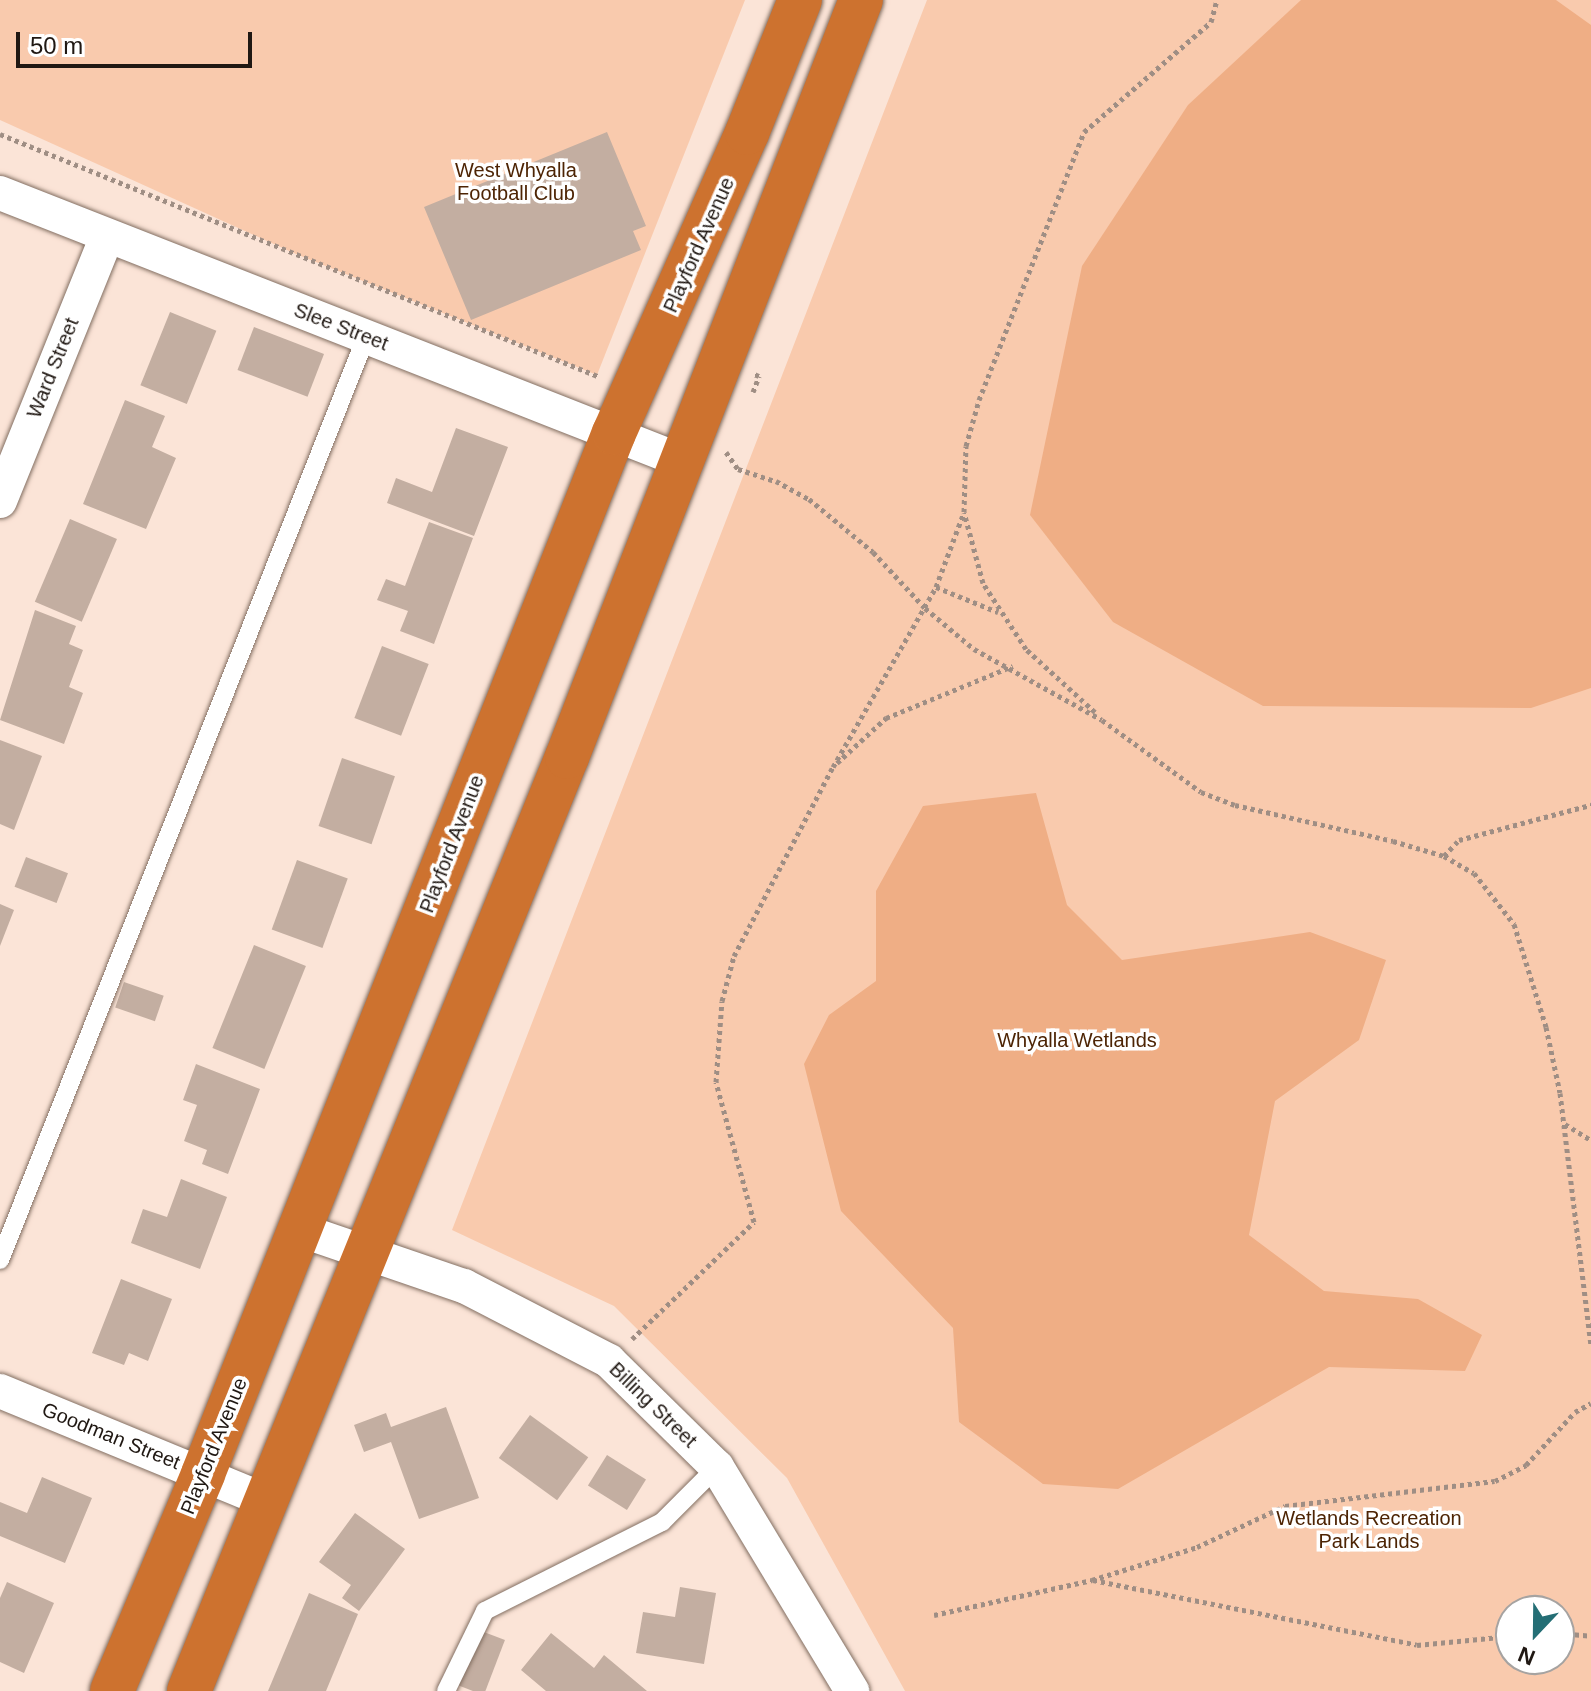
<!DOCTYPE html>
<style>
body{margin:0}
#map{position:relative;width:1591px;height:1691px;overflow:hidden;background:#fbe4d7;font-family:Helvetica,sans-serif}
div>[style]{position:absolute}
.green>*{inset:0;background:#f9caad}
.water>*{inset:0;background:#efae85}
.building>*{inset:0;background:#c3aea1;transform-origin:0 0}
.path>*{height:5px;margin-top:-2.5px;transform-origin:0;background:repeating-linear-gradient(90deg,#9f8e84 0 4px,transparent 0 8px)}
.roads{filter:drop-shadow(0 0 2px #826e61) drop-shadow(0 0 2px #826e61)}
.lane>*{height:18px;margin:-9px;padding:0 9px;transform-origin:9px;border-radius:9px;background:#fff}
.street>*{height:34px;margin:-17px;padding:0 17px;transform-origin:17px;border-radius:17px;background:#fff}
.highway>*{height:44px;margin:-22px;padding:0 22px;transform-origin:22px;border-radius:22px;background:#cd722f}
span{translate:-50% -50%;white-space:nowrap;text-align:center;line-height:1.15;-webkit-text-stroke:7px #fff;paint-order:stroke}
.park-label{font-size:20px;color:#4d2404}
.street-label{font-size:20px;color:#201813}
.north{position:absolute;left:1495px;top:1595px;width:80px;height:80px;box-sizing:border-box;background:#fff;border:2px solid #a6a3a1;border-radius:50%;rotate:202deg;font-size:22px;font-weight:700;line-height:32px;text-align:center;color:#201813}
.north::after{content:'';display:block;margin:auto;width:28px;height:36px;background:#246e75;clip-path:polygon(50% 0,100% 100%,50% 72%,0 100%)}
.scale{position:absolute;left:16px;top:32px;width:236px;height:36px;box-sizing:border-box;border:4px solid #201813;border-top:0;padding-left:10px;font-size:24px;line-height:28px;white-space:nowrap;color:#201813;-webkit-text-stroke:6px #fff;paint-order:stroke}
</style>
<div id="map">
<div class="green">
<i style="clip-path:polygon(0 0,745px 0,597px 375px,296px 254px,0 120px)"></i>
<i style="clip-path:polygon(evenodd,927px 0,1591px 0,1591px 1691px,905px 1691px,787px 1478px,614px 1306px,452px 1230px,927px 0,1511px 1611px,1559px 1611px,1559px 1659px,1511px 1659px,1511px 1611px)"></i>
</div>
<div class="water">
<i style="clip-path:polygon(1301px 0,1556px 0,1591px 25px,1591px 688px,1531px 708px,1263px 706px,1113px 622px,1030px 515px,1082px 266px,1188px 105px)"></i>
<i style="clip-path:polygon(1036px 793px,1067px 905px,1122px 960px,1310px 932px,1386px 960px,1359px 1040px,1275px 1101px,1249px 1235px,1324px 1291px,1418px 1299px,1482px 1335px,1465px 1371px,1329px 1367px,1118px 1489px,1043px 1484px,959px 1422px,953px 1328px,841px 1211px,804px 1064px,829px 1015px,876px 981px,876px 891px,923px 806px)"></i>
</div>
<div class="building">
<i style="clip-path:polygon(607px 132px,646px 226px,633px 231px,641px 250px,471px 320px,424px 207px)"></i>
<i style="left:170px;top:312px;width:50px;height:79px;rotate:22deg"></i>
<i style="left:254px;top:327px;width:75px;height:46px;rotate:21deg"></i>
<i style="clip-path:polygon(125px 400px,165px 416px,152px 447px,176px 458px,146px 529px,83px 504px)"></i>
<i style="clip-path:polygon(456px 428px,508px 447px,474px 536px,387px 503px,396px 478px,432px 492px)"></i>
<i style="left:70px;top:519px;width:51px;height:90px;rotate:23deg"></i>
<i style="clip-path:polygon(429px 522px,473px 538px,434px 644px,400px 631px,408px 611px,377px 600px,386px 579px,405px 586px)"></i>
<i style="clip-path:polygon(35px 610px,76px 626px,69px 644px,83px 650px,69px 687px,83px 693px,64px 744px,0 720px)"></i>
<i style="left:382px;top:646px;width:50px;height:77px;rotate:21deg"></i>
<i style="clip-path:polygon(0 740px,42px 756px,14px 830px,0 824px)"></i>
<i style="left:342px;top:758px;width:56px;height:72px;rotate:19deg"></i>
<i style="left:26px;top:857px;width:45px;height:32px;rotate:21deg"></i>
<i style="left:297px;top:860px;width:54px;height:74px;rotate:20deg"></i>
<i style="clip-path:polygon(0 904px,14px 910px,0 946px)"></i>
<i style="left:254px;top:945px;width:56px;height:111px;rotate:22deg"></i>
<i style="left:124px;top:982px;width:42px;height:27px;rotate:19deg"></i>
<i style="clip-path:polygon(196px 1064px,260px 1089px,228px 1174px,202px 1164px,207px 1150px,184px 1141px,197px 1105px,183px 1100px)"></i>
<i style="clip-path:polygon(181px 1179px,227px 1197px,200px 1269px,131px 1243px,143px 1209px,167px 1217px)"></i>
<i style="clip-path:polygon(121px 1279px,172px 1299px,148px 1361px,129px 1353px,124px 1365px,92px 1353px)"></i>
<i style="clip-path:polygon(446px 1407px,479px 1498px,419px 1519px,391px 1442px,364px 1452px,354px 1425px,386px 1413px,391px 1427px)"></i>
<i style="left:530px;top:1415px;width:72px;height:53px;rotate:36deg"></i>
<i style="left:607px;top:1455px;width:46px;height:36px;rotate:32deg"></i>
<i style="clip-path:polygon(42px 1477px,92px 1498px,65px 1563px,0 1536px,0 1502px,27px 1513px)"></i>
<i style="clip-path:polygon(355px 1513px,405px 1549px,359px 1611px,342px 1598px,351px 1585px,319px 1562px)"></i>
<i style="clip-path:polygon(7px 1582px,54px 1603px,24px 1673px,0 1662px,0 1598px)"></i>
<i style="clip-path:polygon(680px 1587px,716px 1593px,704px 1664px,636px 1653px,643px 1612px,675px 1617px)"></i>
<i style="clip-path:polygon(309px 1593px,358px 1614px,326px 1691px,268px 1691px)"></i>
<i style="left:476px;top:1629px;width:31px;height:59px;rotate:21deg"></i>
<i style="clip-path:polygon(551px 1633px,594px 1668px,604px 1655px,647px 1691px,546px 1691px,521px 1670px)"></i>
</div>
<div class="path">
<i style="left:0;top:134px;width:647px;rotate:22.05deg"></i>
<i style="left:753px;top:392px;width:17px;rotate:-69deg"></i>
<i style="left:759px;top:376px;width:5px;rotate:-158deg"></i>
<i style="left:726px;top:452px;width:21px;rotate:55deg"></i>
<i style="left:738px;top:469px;width:40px;rotate:18deg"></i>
<i style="left:776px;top:481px;width:38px;rotate:29deg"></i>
<i style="left:809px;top:499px;width:83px;rotate:39.6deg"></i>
<i style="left:873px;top:552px;width:76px;rotate:47.1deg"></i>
<i style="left:925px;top:608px;width:64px;rotate:39.9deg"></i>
<i style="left:974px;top:649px;width:146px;rotate:29deg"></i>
<i style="left:1102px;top:720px;width:122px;rotate:36deg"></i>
<i style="left:1201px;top:792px;width:36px;rotate:21deg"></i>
<i style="left:1235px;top:805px;width:162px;rotate:12.8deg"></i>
<i style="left:1393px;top:841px;width:53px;rotate:16.4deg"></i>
<i style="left:1444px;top:856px;width:34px;rotate:30deg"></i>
<i style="left:1474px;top:873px;width:65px;rotate:51.9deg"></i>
<i style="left:1514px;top:924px;width:108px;rotate:72.7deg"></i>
<i style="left:1546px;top:1027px;width:67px;rotate:78deg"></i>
<i style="left:1560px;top:1093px;width:253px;rotate:83deg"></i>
<i style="left:936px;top:587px;width:67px;rotate:22deg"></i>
<i style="left:1095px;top:712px;width:93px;rotate:-137.6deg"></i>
<i style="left:1026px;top:649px;width:79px;rotate:-123.1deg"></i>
<i style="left:983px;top:583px;width:73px;rotate:-105deg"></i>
<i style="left:964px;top:512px;width:66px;rotate:-88.3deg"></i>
<i style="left:966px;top:446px;width:48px;rotate:-74.2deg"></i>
<i style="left:979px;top:400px;width:288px;rotate:-68.6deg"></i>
<i style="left:1084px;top:132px;width:168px;rotate:-40.9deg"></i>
<i style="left:1211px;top:22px;width:23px;rotate:-75deg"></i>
<i style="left:837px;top:763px;width:67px;rotate:-42.6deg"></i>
<i style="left:886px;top:718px;width:137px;rotate:-22.3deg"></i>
<i style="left:1444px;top:856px;width:22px;rotate:-47deg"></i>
<i style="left:1459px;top:840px;width:137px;rotate:-14.9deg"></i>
<i style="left:1565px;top:1124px;width:31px;rotate:32deg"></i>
<i style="left:632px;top:1339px;width:169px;rotate:-43.8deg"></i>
<i style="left:754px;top:1222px;width:145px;rotate:-105.2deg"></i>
<i style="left:716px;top:1082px;width:81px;rotate:-85.8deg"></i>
<i style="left:722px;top:1001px;width:47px;rotate:-75.1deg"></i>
<i style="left:734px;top:956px;width:213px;rotate:-62.4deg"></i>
<i style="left:833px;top:767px;width:207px;rotate:-60.2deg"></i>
<i style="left:936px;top:587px;width:80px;rotate:-69.5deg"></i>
<i style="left:1093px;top:1580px;width:330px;rotate:11.3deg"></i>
<i style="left:1417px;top:1645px;width:94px;rotate:-5.5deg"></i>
<i style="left:934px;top:1615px;width:162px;rotate:-12.5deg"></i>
<i style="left:1092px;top:1580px;width:110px;rotate:-17.4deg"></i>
<i style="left:1197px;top:1547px;width:97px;rotate:-25deg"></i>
<i style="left:1285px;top:1506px;width:211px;rotate:-6.8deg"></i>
<i style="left:1495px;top:1481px;width:35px;rotate:-27deg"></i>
<i style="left:1526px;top:1465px;width:72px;rotate:-47.2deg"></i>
<i style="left:1575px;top:1412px;width:18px;rotate:-29deg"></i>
<i style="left:1559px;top:1633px;width:32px;rotate:5deg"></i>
</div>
<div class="roads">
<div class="lane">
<i style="left:0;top:1260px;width:993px;rotate:-68.37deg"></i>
<i style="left:446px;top:1691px;width:89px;rotate:-64deg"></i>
<i style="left:485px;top:1611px;width:198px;rotate:-26.7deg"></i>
<i style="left:662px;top:1522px;width:78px;rotate:-45deg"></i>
</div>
<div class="street">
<i style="left:0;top:193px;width:733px;rotate:21.45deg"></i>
<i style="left:0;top:501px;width:286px;rotate:-68deg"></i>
<i style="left:300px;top:1230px;width:173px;rotate:18.9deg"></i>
<i style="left:464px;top:1286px;width:163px;rotate:27.3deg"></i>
<i style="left:609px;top:1361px;width:151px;rotate:44.5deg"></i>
<i style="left:717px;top:1467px;width:262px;rotate:58.9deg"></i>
<i style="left:0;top:1391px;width:289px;rotate:22.4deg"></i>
</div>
<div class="highway">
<i style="left:112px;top:1691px;width:235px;rotate:-67.2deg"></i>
<i style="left:203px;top:1474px;width:1119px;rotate:-68.46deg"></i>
<i style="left:614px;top:433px;width:328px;rotate:-66.1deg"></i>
<i style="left:747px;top:133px;width:143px;rotate:-68.3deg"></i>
<i style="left:189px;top:1691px;width:1008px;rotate:-67.97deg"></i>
<i style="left:567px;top:757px;width:812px;rotate:-68.78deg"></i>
</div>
</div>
<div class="park-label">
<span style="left:516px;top:182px">West Whyalla<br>Football Club</span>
<span style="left:1077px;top:1040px">Whyalla Wetlands</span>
<span style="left:1369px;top:1530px">Wetlands Recreation<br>Park Lands</span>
</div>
<div class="street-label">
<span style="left:699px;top:245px;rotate:-66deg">Playford Avenue</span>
<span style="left:341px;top:327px;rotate:21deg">Slee Street</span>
<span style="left:53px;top:368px;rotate:-68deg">Ward Street</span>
<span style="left:452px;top:844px;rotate:-69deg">Playford Avenue</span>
<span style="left:653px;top:1405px;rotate:44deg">Billing Street</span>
<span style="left:111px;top:1436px;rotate:22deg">Goodman Street</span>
<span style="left:214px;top:1446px;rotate:-68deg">Playford Avenue</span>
</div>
<div class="north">N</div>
<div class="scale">50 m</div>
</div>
